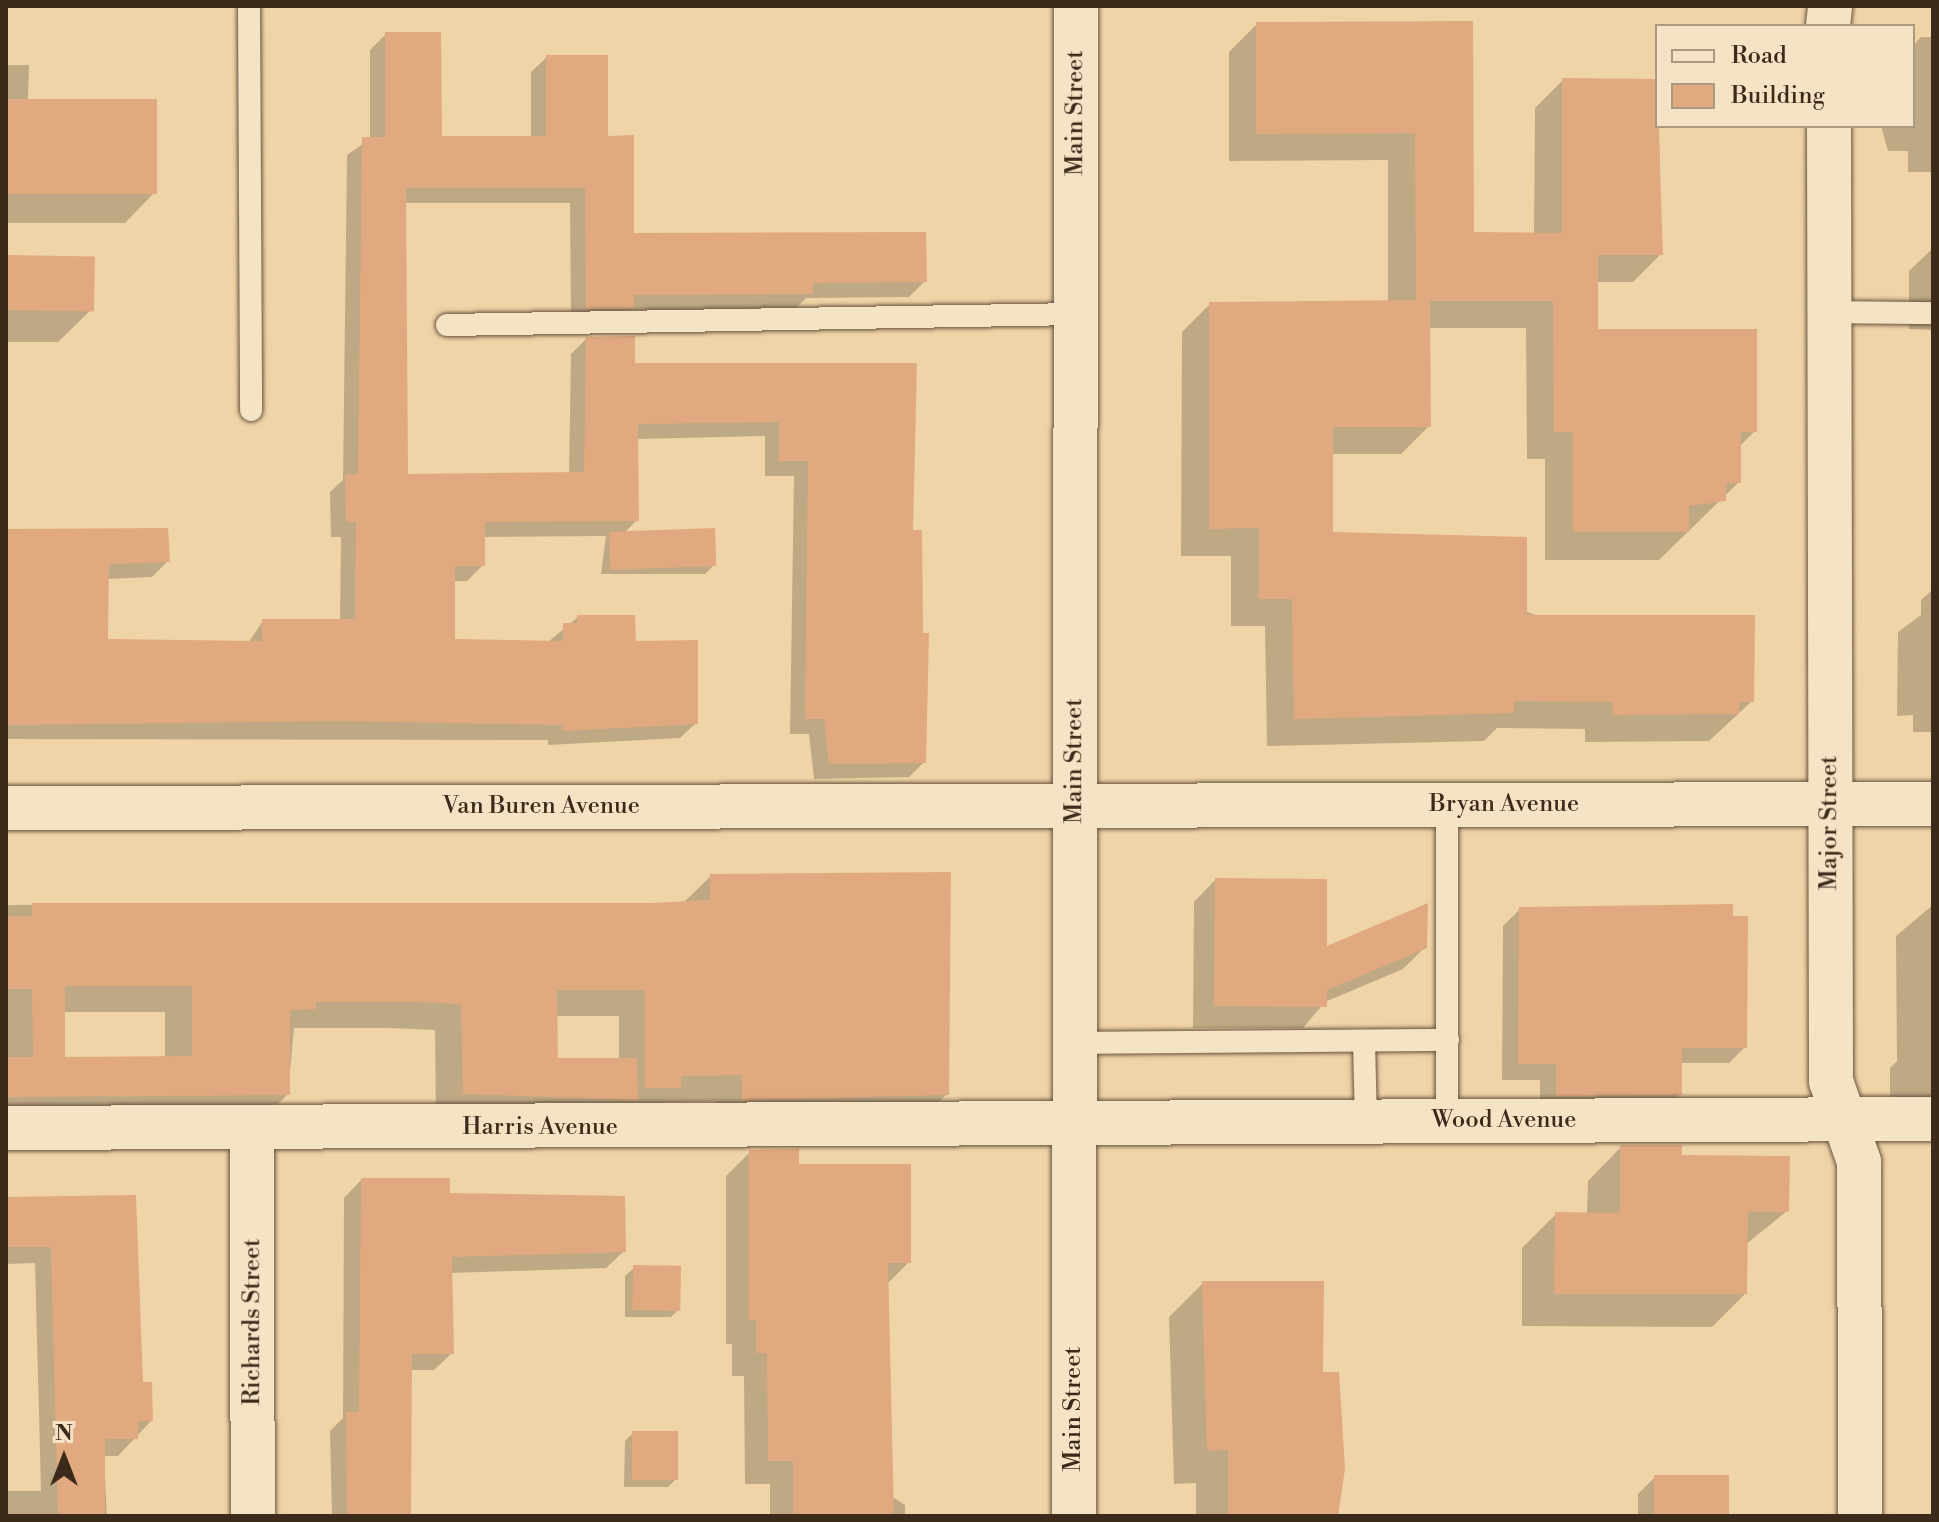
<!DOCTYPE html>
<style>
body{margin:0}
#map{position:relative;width:1939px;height:1522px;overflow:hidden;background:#efd4a7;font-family:"Libre Bodoni",serif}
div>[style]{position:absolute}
.shadow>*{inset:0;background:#0003}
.building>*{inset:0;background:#e1a97f;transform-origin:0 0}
.roads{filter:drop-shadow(0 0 2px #69543e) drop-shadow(0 0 2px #69543e)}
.lane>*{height:22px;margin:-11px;padding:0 11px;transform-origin:11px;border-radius:11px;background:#f5e3c6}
.street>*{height:44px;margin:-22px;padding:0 22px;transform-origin:22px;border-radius:22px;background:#f5e3c6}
.secondary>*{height:44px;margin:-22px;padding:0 22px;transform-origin:22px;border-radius:22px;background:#f5e3c6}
span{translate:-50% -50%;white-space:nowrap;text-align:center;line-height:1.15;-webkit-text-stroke:8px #f5e3c6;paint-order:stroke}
.street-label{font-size:24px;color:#3c2a1b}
.frame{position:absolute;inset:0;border:8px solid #3c2a1b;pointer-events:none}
.legend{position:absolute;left:1655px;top:24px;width:260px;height:104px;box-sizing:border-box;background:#f5e3c6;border:2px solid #ab9982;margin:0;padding:10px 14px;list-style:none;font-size:24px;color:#3c2a1b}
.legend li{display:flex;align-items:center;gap:16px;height:40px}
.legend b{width:40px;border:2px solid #ab9982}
.north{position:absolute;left:24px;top:1418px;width:80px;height:80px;-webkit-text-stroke:6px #f5e3c6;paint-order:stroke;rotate:0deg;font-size:22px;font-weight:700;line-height:32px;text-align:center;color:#3c2a1b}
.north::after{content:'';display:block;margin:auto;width:28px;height:36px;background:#3c2a1b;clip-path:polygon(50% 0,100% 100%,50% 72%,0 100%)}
</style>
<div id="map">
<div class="shadow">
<i style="clip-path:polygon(1471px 23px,1472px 234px,1534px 235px,1535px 108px,1563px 80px,1659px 126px,1661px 254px,1633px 282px,1596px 282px,1596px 331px,1755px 431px,1739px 447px,1739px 482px,1659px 560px,1545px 560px,1545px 459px,1527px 459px,1526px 328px,1428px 328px,1429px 426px,1401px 454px,1331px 454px,1331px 534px,1752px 701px,1709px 741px,1585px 742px,1585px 729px,1497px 728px,1484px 741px,1267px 746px,1265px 626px,1231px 626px,1231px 556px,1181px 556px,1182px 332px,1210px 304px,1388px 302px,1388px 160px,1229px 161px,1229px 52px,1257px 24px)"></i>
<i style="clip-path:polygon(386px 34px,440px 138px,531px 138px,531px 72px,547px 57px,606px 138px,632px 235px,925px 281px,909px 297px,806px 298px,796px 308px,630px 310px,617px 323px,571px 323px,570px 203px,404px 203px,406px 476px,569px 475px,571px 354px,586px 339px,633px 365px,915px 365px,911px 532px,924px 762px,909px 777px,814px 779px,809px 734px,790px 734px,794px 476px,765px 476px,765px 436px,636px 439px,637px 520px,625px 532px,714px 565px,705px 574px,601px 574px,606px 536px,483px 537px,483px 565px,467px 581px,453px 581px,453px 641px,548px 642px,578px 617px,634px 643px,696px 723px,680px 738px,548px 745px,548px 740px,6px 739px,6px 536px,168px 561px,152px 577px,107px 579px,106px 641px,248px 643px,263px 621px,340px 621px,341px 537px,331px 537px,330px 492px,343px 480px,347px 155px,370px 139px,370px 50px)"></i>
<i style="clip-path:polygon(1921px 37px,1933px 37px,1933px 172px,1908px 172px,1908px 151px,1888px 151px,1881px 126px,1913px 126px,1913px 46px)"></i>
<i style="clip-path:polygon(6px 65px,29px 65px,28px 101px,155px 192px,125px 223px,6px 223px)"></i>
<i style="clip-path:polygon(1933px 248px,1933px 330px,1909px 329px,1909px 271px)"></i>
<i style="clip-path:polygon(6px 257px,92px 309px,58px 342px,6px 342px)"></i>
<i style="clip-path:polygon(1933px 589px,1933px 732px,1913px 732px,1913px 715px,1897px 716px,1898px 632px,1921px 615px,1921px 600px)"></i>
<i style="clip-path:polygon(evenodd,711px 876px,947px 1094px,920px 1121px,716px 1126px,716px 1101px,664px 1102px,652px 1114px,436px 1121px,435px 1030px,390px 1028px,294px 1028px,288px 1094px,261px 1121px,6px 1121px,6px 905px,683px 903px,711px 876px,63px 1012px,165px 1012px,165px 1058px,63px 1059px,63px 1012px,711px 876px,555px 1016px,619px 1016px,619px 1060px,556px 1060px,555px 1016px)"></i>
<i style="clip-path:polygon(1215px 880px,1325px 949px,1425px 947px,1403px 969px,1325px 1002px,1303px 1028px,1193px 1028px,1194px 902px)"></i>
<i style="clip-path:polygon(1933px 905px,1933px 1104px,1890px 1106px,1890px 1068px,1897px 1061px,1896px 936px)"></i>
<i style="clip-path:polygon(1520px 909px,1745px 1047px,1729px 1063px,1680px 1063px,1680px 1094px,1663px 1111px,1540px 1112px,1540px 1080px,1502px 1080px,1503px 926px)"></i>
<i style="clip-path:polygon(1621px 1147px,1787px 1211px,1745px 1245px,1745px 1294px,1712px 1327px,1522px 1326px,1522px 1248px,1556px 1214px,1587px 1214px,1588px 1181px)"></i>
<i style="clip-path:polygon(750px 1152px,797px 1166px,909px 1262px,886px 1285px,891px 1496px,905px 1505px,905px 1516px,770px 1516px,770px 1484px,745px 1484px,744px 1376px,732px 1376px,732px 1344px,726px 1344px,726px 1176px)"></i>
<i style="clip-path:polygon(361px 1180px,448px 1195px,624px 1251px,606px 1268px,451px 1273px,452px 1353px,434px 1370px,410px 1370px,410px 1516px,332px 1516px,330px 1431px,343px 1418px,344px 1198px)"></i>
<i style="clip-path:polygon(134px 1197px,141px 1384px,151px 1421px,118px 1456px,104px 1456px,107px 1516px,6px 1516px,8px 1491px,41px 1491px,35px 1263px,6px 1264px,6px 1199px)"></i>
<i style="clip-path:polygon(634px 1268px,679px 1309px,671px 1317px,625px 1317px,625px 1276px)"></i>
<i style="clip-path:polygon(1203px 1283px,1321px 1374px,1343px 1469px,1338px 1516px,1196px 1516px,1196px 1483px,1174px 1484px,1169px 1317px)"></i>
<i style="clip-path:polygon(633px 1433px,676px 1479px,668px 1487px,624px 1487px,625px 1441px)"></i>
<i style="clip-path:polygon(1655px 1477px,1727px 1516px,1638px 1516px,1638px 1494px)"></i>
</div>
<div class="building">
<i style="clip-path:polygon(1473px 21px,1474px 232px,1562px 233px,1562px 78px,1657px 79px,1663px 255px,1598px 255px,1598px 329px,1757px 329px,1757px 432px,1741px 432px,1741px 483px,1726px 483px,1726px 501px,1689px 506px,1689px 532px,1573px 532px,1573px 432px,1554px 432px,1553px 301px,1430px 301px,1431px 427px,1333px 427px,1333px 532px,1527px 537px,1527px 615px,1755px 615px,1754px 702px,1739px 702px,1739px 714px,1613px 715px,1613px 702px,1514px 701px,1514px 713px,1294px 719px,1292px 599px,1259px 599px,1259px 528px,1209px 529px,1209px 302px,1416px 300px,1415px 133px,1256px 134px,1256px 22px)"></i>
<i style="clip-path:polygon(385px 32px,441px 32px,442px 136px,546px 136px,546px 55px,608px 55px,608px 136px,634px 135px,634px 233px,926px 232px,927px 282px,813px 283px,813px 294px,634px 295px,634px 308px,586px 309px,585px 188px,406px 188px,408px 474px,584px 472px,586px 337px,635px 336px,635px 363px,917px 363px,913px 530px,922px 530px,923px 633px,929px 633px,926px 763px,829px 764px,824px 719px,805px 719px,808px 461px,779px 461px,779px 422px,638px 424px,639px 521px,485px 522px,485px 566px,455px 566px,455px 639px,563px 641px,563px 623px,577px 623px,577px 615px,635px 615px,636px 641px,698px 640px,698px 724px,563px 731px,563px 725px,338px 721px,6px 725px,6px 529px,168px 528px,170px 562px,109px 564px,108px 639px,262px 641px,262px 619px,355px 619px,356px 522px,346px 522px,345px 475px,358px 474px,362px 137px,385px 137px)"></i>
<i style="left:6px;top:99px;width:151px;height:95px"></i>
<i style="left:6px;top:255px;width:89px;height:55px;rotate:1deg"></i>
<i style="left:715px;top:528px;width:38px;height:106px;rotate:88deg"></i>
<i style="clip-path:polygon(evenodd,951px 872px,949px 1095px,742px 1100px,742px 1075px,681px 1076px,681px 1088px,645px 1088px,645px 990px,557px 990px,558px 1058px,637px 1058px,638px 1100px,463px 1094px,461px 1004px,418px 1002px,316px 1002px,316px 1009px,290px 1010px,290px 1095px,6px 1097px,6px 1057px,33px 1057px,32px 989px,6px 989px,6px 916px,32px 916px,32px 903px,652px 903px,710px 900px,710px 874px,951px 872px,65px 986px,192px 986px,192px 1056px,65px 1057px,65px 986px)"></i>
<i style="clip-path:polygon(1215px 878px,1327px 879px,1327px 946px,1428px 903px,1427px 948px,1327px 990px,1327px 1007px,1214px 1006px)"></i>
<i style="clip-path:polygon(1733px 904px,1733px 916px,1748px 916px,1747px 1048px,1682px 1048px,1682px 1095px,1556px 1096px,1556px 1064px,1518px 1064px,1519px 907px)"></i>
<i style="clip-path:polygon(1620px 1145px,1682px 1145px,1682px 1155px,1790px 1156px,1789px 1212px,1748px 1212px,1747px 1294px,1554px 1294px,1555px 1212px,1620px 1213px)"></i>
<i style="clip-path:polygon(799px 1149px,799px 1164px,911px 1164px,911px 1263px,888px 1263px,894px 1516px,793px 1516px,793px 1461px,768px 1461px,767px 1353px,756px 1353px,756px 1320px,749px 1320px,749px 1150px)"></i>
<i style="clip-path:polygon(361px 1178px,450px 1178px,450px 1193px,625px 1196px,626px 1252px,452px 1257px,454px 1354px,412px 1354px,411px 1516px,347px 1516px,346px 1412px,359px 1412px)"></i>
<i style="clip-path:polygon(136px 1195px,143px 1382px,152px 1382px,153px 1421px,138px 1421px,138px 1439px,105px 1439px,105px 1516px,58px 1516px,51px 1247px,6px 1247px,6px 1197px)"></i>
<i style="left:633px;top:1265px;width:48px;height:45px;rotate:1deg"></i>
<i style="clip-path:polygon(1202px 1281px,1324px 1281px,1323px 1372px,1339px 1372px,1345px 1469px,1338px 1516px,1228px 1514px,1228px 1450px,1207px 1451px)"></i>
<i style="left:632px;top:1431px;width:46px;height:49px"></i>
<i style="left:1654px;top:1475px;width:75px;height:41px"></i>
</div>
<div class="roads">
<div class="lane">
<i style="left:249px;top:6px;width:404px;rotate:89.7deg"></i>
<i style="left:1829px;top:312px;width:104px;rotate:0.6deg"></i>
<i style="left:447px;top:325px;width:629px;rotate:-1deg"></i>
<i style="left:1364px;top:1041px;width:81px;rotate:88.6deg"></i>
<i style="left:1075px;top:1043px;width:373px;rotate:-0.5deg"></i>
<i style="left:1447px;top:1122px;width:317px;rotate:-90deg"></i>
</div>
<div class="street">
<i style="left:1828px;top:26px;width:20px;rotate:-84deg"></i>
<i style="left:1829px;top:126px;width:955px;rotate:89.88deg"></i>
<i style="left:1831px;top:1081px;width:86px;rotate:70.9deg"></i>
<i style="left:1859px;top:1162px;width:354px;rotate:89.8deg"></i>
<i style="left:6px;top:808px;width:1927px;rotate:-0.12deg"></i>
<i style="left:6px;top:1128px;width:1927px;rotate:-0.27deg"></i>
<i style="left:252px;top:1128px;width:388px;rotate:89.9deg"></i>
</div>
<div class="secondary">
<i style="left:1074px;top:1516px;width:1510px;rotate:-89.92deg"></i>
</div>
</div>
<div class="street-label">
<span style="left:1076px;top:113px;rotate:-90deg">Main Street</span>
<span style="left:1075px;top:761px;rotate:-90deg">Main Street</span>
<span style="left:1504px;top:805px">Bryan Avenue</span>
<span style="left:541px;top:807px">Van Buren Avenue</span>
<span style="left:1830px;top:823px;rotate:-90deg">Major Street</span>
<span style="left:1504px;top:1121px">Wood Avenue</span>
<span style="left:540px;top:1128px">Harris Avenue</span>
<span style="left:253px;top:1322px;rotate:-90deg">Richards Street</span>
<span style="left:1074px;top:1409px;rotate:-90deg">Main Street</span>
</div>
<div class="frame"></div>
<ul class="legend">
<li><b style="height:10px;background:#f5e3c6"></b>Road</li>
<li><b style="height:22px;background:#e1a97f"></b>Building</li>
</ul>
<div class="north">N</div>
</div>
